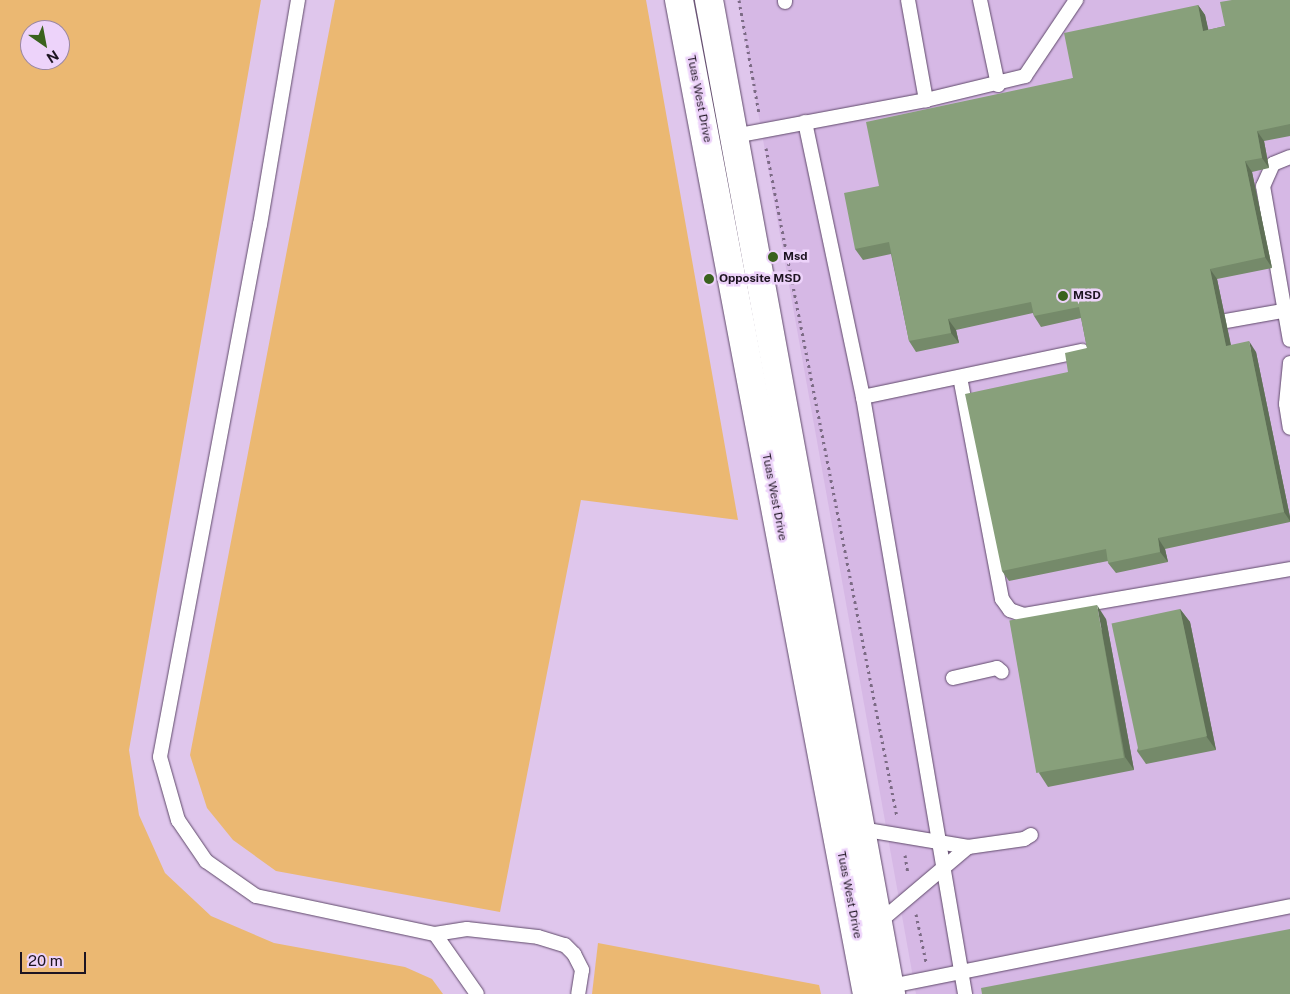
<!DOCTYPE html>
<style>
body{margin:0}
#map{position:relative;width:1290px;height:994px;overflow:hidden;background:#dfc6ec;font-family:"Public Sans",sans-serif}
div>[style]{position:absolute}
.built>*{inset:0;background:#d6b8e5}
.green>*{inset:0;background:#ebb872}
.path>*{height:3px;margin-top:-1.5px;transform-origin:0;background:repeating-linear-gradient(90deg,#7c6b85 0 2.5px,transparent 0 6.5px)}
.roads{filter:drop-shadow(0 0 1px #5f496a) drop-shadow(0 0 1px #5f496a)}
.lane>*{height:14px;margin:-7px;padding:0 7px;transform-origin:7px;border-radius:7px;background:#fff}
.secondary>*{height:28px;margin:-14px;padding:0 14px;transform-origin:14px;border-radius:14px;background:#fff}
.wall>*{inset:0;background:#758a6a}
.shaded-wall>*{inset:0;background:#5f7056}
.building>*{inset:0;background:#88a07b;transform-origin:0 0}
.dots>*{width:14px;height:14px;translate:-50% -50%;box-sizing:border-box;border:2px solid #edd3fa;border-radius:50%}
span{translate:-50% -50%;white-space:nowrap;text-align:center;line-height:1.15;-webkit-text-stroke:5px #edd3fa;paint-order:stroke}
.street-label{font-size:12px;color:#1d1421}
.poi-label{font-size:12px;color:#1d1421;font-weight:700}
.left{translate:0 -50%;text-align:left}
.north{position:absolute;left:20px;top:20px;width:50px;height:50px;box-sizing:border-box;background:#edd3fa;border:1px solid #9a87a3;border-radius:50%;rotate:147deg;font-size:14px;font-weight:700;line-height:20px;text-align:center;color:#1d1421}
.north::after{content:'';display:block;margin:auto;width:18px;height:22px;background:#3a621e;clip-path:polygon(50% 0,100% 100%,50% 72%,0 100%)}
.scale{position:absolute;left:20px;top:952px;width:66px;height:22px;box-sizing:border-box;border:2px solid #1d1421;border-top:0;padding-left:6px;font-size:15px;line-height:18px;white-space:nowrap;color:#1d1421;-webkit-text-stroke:4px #edd3fa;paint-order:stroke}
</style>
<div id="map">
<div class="built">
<i style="clip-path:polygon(738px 0,1290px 0,1290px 994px,916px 994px)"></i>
</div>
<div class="green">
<i style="clip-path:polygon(evenodd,0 0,261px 0,129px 750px,139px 815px,165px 873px,211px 916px,274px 943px,405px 967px,432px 979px,443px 994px,0 994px,0 0,30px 30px,60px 30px,60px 60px,30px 60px,30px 30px)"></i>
<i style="clip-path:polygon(335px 0,646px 0,738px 520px,581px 500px,500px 912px,276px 871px,233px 840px,207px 808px,190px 755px)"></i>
<i style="clip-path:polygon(598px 943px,819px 985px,821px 994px,592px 994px)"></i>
</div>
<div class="path">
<i style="left:739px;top:0;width:115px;rotate:80deg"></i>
<i style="left:766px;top:148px;width:682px;rotate:78.92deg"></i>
<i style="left:905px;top:855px;width:18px;rotate:81deg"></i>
<i style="left:916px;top:914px;width:49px;rotate:78.2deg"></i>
</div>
<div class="roads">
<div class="lane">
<i style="left:298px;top:0;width:227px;rotate:99.6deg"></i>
<i style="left:260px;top:224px;width:542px;rotate:100.63deg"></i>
<i style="left:160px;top:757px;width:66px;rotate:74.1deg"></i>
<i style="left:178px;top:820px;width:50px;rotate:55.7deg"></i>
<i style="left:206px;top:861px;width:61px;rotate:35deg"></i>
<i style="left:256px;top:896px;width:183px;rotate:12deg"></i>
<i style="left:435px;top:934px;width:32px;rotate:-9deg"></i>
<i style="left:467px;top:929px;width:71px;rotate:6.4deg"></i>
<i style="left:538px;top:937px;width:28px;rotate:17deg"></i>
<i style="left:565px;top:945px;width:13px;rotate:45deg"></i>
<i style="left:574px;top:954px;width:18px;rotate:63deg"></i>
<i style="left:582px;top:970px;width:24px;rotate:99deg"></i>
<i style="left:908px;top:0;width:102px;rotate:79.8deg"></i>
<i style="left:980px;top:0;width:87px;rotate:78deg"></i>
<i style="left:785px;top:2px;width:2px;rotate:-90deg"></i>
<i style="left:805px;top:122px;width:281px;rotate:78.1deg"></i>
<i style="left:863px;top:397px;width:606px;rotate:80.3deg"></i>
<i style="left:729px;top:137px;width:200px;rotate:-10.6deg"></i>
<i style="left:926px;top:100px;width:102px;rotate:-13.6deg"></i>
<i style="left:1025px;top:76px;width:92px;rotate:-56.1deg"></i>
<i style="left:1290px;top:157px;width:18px;rotate:158deg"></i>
<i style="left:1273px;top:164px;width:24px;rotate:114deg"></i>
<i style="left:1263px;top:186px;width:156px;rotate:80.1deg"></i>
<i style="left:1226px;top:321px;width:58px;rotate:-10deg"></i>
<i style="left:1290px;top:363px;width:41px;rotate:95.6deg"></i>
<i style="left:1286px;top:404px;width:24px;rotate:81deg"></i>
<i style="left:960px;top:377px;width:226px;rotate:79.3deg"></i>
<i style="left:1002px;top:599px;width:14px;rotate:54deg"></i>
<i style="left:1010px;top:610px;width:15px;rotate:20deg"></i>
<i style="left:1024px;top:615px;width:270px;rotate:-9.8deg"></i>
<i style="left:863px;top:397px;width:224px;rotate:-11.9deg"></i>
<i style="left:953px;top:678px;width:45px;rotate:-12.8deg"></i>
<i style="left:997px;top:668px;width:6px;rotate:39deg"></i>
<i style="left:861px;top:829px;width:109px;rotate:9.5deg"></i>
<i style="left:968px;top:847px;width:57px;rotate:-8.1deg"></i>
<i style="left:1024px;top:839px;width:8px;rotate:-30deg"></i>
<i style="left:877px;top:924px;width:119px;rotate:-40.2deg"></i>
<i style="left:435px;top:934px;width:73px;rotate:55deg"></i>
<i style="left:886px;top:987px;width:412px;rotate:-11.3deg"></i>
</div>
<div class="secondary">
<i style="left:679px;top:0;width:1012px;rotate:79.29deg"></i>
<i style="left:709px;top:0;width:1011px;rotate:79.62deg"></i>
</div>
</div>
<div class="wall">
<i style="clip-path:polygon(1290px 0,1290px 136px,1264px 141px,1269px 168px,1252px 172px,1272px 268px,1217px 279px,1231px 345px,1256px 352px,1290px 517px,1290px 522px,1165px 549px,1168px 562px,1116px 573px,1108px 563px,1108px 561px,1009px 581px,1002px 571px,1068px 372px,1087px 348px,1081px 318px,1041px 327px,1034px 316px,1033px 313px,956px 330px,959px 343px,916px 352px,909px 341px,891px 254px,863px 260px,855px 249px,879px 186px,1073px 78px,1198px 5px,1205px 15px,1208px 30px,1225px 26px)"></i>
<i style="clip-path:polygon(1180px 609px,1190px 622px,1216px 750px,1146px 764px,1137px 751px)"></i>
<i style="clip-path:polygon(1106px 619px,1134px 770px,1048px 787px,1039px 773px)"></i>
</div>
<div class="shaded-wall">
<i style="clip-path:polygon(1198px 5px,1205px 15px,1211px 41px,1203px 31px)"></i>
<i style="clip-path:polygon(1257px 131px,1264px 141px,1269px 168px,1262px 158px)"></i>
<i style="clip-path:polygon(1245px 161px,1252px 172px,1272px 268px,1265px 257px)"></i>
<i style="clip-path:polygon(1210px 269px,1217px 279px,1233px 356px,1226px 346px)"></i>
<i style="clip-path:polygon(948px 319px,956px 330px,959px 343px,951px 333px)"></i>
<i style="clip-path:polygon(1249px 341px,1256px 352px,1290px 517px,1290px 521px,1284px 512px)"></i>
<i style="clip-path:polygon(1158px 538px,1165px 549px,1168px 562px,1160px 552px)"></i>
<i style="clip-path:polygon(1097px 605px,1106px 619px,1134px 770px,1125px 757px)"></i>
<i style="clip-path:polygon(1180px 609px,1190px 622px,1216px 750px,1206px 736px)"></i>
</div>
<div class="building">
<i style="clip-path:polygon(1232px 0,1290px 0,1290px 124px,1257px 131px,1262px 158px,1245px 161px,1265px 257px,1210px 269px,1226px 346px,1249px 341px,1284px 512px,1158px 538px,1160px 552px,1108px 563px,1106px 549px,1002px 571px,965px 394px,1068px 372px,1065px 353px,1087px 348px,1079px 307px,1034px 316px,1031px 302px,948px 319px,951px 333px,909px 341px,889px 242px,855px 249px,844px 193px,879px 186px,866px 122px,1073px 78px,1064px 33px,1198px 5px,1203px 31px,1225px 26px,1220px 2px)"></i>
<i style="left:1097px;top:605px;width:155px;height:89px;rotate:80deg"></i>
<i style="left:1180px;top:609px;width:130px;height:70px;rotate:78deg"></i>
<i style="clip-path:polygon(1290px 929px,1290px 994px,982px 994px,981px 988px)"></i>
</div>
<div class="dots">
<i style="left:773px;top:257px;background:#3a621e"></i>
<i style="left:709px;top:279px;background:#3a621e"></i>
<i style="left:1063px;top:296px;background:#3a621e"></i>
</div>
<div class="street-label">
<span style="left:699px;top:99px;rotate:79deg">Tuas West Drive</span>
<span style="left:774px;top:497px;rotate:79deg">Tuas West Drive</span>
<span style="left:849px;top:895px;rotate:79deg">Tuas West Drive</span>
</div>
<div class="poi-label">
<span class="left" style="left:783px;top:257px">Msd</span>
<span class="left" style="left:719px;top:279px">Opposite MSD</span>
<span class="left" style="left:1073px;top:296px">MSD</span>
</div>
<div class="north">N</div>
<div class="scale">20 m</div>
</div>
